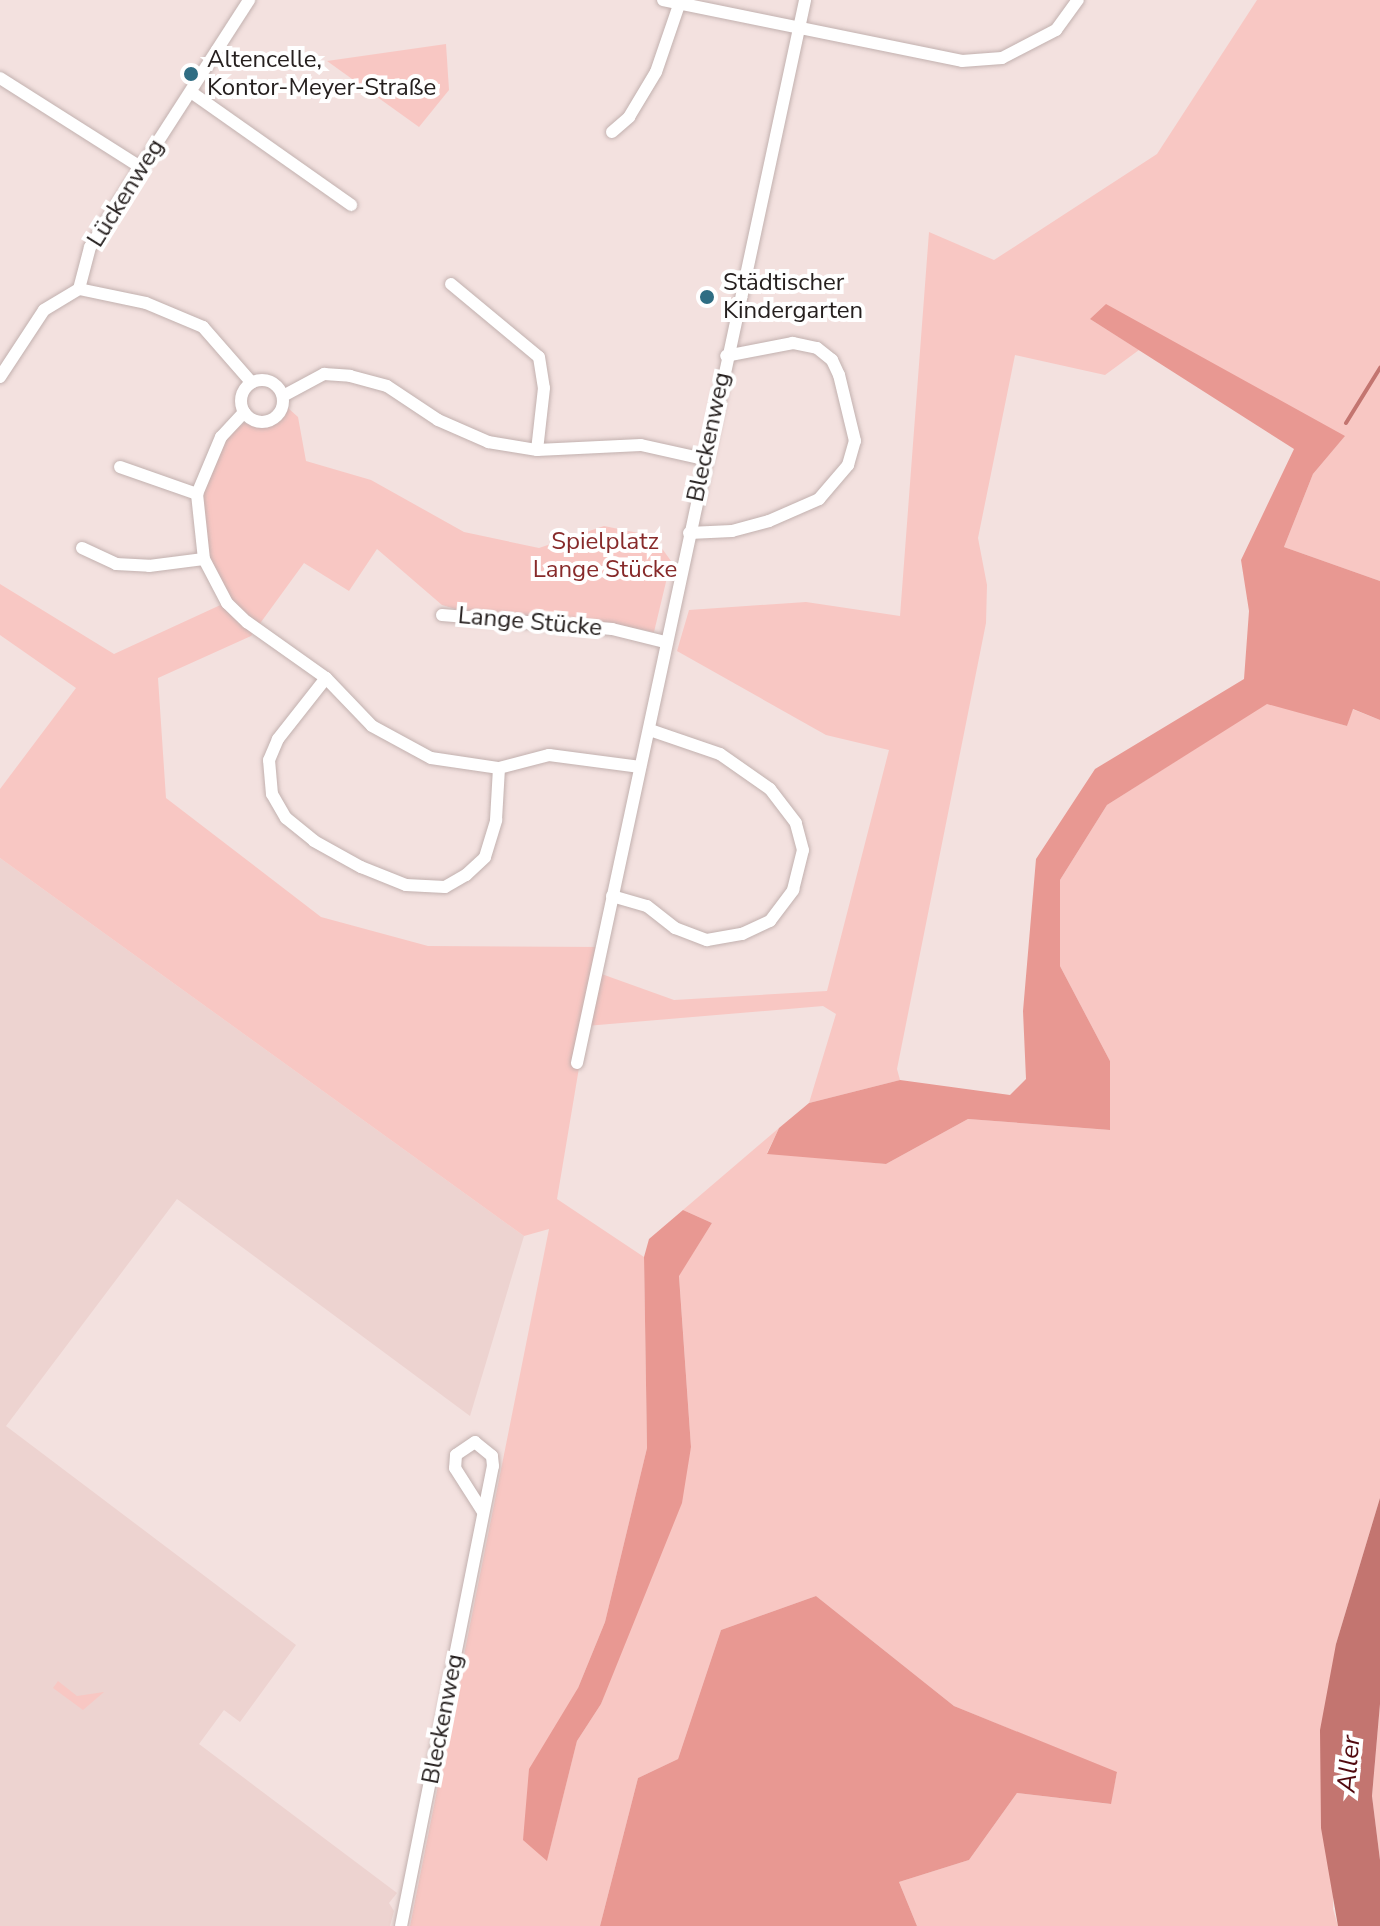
<!DOCTYPE html>
<meta charset="utf-8">
<style>
body{margin:0}
#map{position:relative;width:1380px;height:1926px;overflow:hidden;background:#f3e1df;font-family:"Nunito Sans",sans-serif}
div>[style]{position:absolute}
.built>*{inset:0;background:#edd3d0}
.green>*{inset:0;background:#f8c7c3}
.forest>*{inset:0;background:#e89892}
.water>*{inset:0;background:#c37570}
.stream>*{height:4px;margin:-2px;padding:0 2px;transform-origin:2px;border-radius:2px;background:#c37570}
.roads{filter:drop-shadow(0 0 2px #c2b1af) drop-shadow(0 0 2px #c2b1af)}
.street>*{height:12px;margin:-6px;padding:0 6px;transform-origin:6px;border-radius:6px;background:#fff}
.street>.ring{margin:-6px;padding:0;box-sizing:content-box;background:none;border:12px solid #fff;border-radius:50%}
.dots>*{width:22px;height:22px;translate:-50% -50%;box-sizing:border-box;border:4px solid #fff;border-radius:50%}
span{translate:-50% -50%;white-space:nowrap;text-align:center;line-height:1.15;-webkit-text-stroke:8px #fff;paint-order:stroke}
.poi-label{font-size:24px;color:#26201f}
.left{translate:0 -50%;text-align:left}
.street-label{font-size:24px;color:#26201f}
.park-label{font-size:24px;color:#872a2a}
.water-label{font-size:26px;color:#51090e;font-style:italic}
</style>
<div id="map">
<div class="built">
<i style="clip-path:polygon(0 858px,524px 1236px,470px 1416px,177px 1199px,6px 1426px,296px 1645px,240px 1722px,224px 1710px,199px 1744px,397px 1893px,389px 1903px,394px 1911px,390px 1926px,0 1926px)"></i>
</div>
<div class="green">
<i style="clip-path:polygon(1257px 0,1380px 0,1380px 581px,1284px 547px,1313px 474px,1344px 437px,1090px 319px,1139px 350px,1105px 375px,1015px 355px,978px 538px,987px 585px,986px 623px,897px 1069px,900px 1080px,809px 1103px,836px 1014px,823px 1006px,586px 1026px,557px 1199px,644px 1257px,647px 1448px,605px 1622px,578px 1688px,547px 1860px,577px 1741px,601px 1704px,691px 1447px,679px 1275px,712px 1223px,683px 1210px,779px 1128px,767px 1153px,886px 1164px,968px 1119px,1110px 1130px,1110px 1061px,1060px 966px,1060px 880px,1107px 805px,1267px 703px,1347px 726px,1352px 709px,1380px 720px,1380px 1498px,1336px 1644px,1333px 1909px,1338px 1926px,917px 1926px,899px 1882px,969px 1860px,1017px 1793px,1110px 1804px,1117px 1773px,954px 1706px,816px 1596px,721px 1630px,678px 1759px,638px 1778px,600px 1926px,410px 1926px,549px 1229px,524px 1236px,0 858px,0 789px,76px 688px,0 635px,0 584px,114px 654px,227px 602px,205px 559px,198px 495px,223px 439px,244px 423px,269px 425px,281px 420px,288px 408px,298px 417px,306px 461px,371px 480px,464px 532px,539px 548px,604px 526px,653px 536px,671px 561px,654px 632px,613px 624px,489px 619px,442px 605px,377px 549px,349px 591px,304px 563px,251px 636px,158px 678px,166px 798px,321px 917px,428px 946px,602px 947px,596px 972px,674px 1000px,827px 991px,889px 750px,826px 735px,677px 651px,689px 610px,806px 602px,900px 616px,929px 232px,994px 260px,1157px 154px)"></i>
<i style="clip-path:polygon(446px 44px,449px 90px,419px 127px,327px 61px)"></i>
<i style="clip-path:polygon(58px 1681px,77px 1696px,104px 1692px,83px 1710px,53px 1688px)"></i>
<i style="clip-path:polygon(1380px 1704px,1380px 1860px,1372px 1796px)"></i>
</div>
<div class="forest">
<i style="clip-path:polygon(1106px 304px,1345px 436px,1313px 474px,1284px 547px,1380px 581px,1380px 720px,1353px 709px,1347px 726px,1267px 704px,1107px 805px,1060px 880px,1060px 966px,1110px 1061px,1110px 1130px,968px 1119px,886px 1164px,767px 1154px,779px 1128px,809px 1103px,900px 1080px,1010px 1095px,1026px 1079px,1023px 1011px,1036px 859px,1095px 769px,1244px 679px,1249px 611px,1241px 560px,1294px 449px,1090px 319px)"></i>
<i style="clip-path:polygon(683px 1210px,712px 1223px,679px 1276px,691px 1447px,682px 1503px,601px 1704px,577px 1741px,547px 1861px,523px 1840px,529px 1769px,578px 1688px,605px 1622px,647px 1448px,644px 1257px,649px 1239px)"></i>
<i style="clip-path:polygon(816px 1596px,954px 1706px,1117px 1772px,1111px 1804px,1017px 1793px,969px 1860px,899px 1882px,917px 1926px,600px 1926px,638px 1778px,678px 1759px,721px 1630px)"></i>
</div>
<div class="water">
<i style="clip-path:polygon(1380px 1498px,1380px 1704px,1372px 1796px,1380px 1860px,1380px 1926px,1338px 1926px,1321px 1828px,1320px 1730px,1336px 1644px)"></i>
</div>
<div class="stream">
<i style="left:1346px;top:423px;width:65px;rotate:-58.3deg"></i>
</div>
<div class="roads">
<div class="street">
<i style="left:663px;top:0;width:305px;rotate:11.5deg"></i>
<i style="left:962px;top:61px;width:40px;rotate:-4.3deg"></i>
<i style="left:1002px;top:58px;width:61px;rotate:-27.4deg"></i>
<i style="left:1056px;top:30px;width:37px;rotate:-54deg"></i>
<i style="left:0;top:78px;width:166px;rotate:32.4deg"></i>
<i style="left:191px;top:92px;width:196px;rotate:35.2deg"></i>
<i style="left:612px;top:132px;width:23px;rotate:-41deg"></i>
<i style="left:629px;top:117px;width:52px;rotate:-59deg"></i>
<i style="left:656px;top:72px;width:71px;rotate:-71.1deg"></i>
<i style="left:451px;top:284px;width:114px;rotate:39.7deg"></i>
<i style="left:539px;top:357px;width:31px;rotate:81deg"></i>
<i style="left:544px;top:388px;width:62px;rotate:96.4deg"></i>
<i style="left:79px;top:289px;width:68px;rotate:11.8deg"></i>
<i style="left:146px;top:303px;width:62px;rotate:22.8deg"></i>
<i style="left:203px;top:327px;width:74px;rotate:48.8deg"></i>
<i style="left:0;top:377px;width:80px;rotate:-56.7deg"></i>
<i style="left:44px;top:310px;width:41px;rotate:-31deg"></i>
<i style="left:79px;top:289px;width:43px;rotate:-75.3deg"></i>
<i style="left:90px;top:247px;width:294px;rotate:-57.2deg"></i>
<i class="ring" style="left:241px;top:380px;width:30px;height:30px"></i>
<i style="left:283px;top:396px;width:47px;rotate:-28.2deg"></i>
<i style="left:324px;top:374px;width:26px;rotate:4deg"></i>
<i style="left:350px;top:376px;width:38px;rotate:15deg"></i>
<i style="left:387px;top:386px;width:61px;rotate:33.7deg"></i>
<i style="left:438px;top:420px;width:55px;rotate:23.7deg"></i>
<i style="left:488px;top:442px;width:50px;rotate:9.3deg"></i>
<i style="left:537px;top:450px;width:104px;rotate:-2.8deg"></i>
<i style="left:641px;top:445px;width:65px;rotate:12.5deg"></i>
<i style="left:120px;top:467px;width:82px;rotate:19.3deg"></i>
<i style="left:197px;top:494px;width:62px;rotate:-67.2deg"></i>
<i style="left:221px;top:437px;width:34px;rotate:-47deg"></i>
<i style="left:197px;top:494px;width:65px;rotate:83.9deg"></i>
<i style="left:689px;top:533px;width:43px;rotate:-2.7deg"></i>
<i style="left:732px;top:531px;width:38px;rotate:-15deg"></i>
<i style="left:769px;top:521px;width:55px;rotate:-23.7deg"></i>
<i style="left:819px;top:499px;width:45px;rotate:-49.5deg"></i>
<i style="left:848px;top:465px;width:25px;rotate:-74deg"></i>
<i style="left:855px;top:441px;width:68px;rotate:-103.6deg"></i>
<i style="left:839px;top:375px;width:17px;rotate:-115deg"></i>
<i style="left:832px;top:360px;width:19px;rotate:-141deg"></i>
<i style="left:817px;top:348px;width:25px;rotate:-168deg"></i>
<i style="left:793px;top:343px;width:68px;rotate:169deg"></i>
<i style="left:82px;top:548px;width:38px;rotate:25deg"></i>
<i style="left:116px;top:564px;width:33px;rotate:3deg"></i>
<i style="left:149px;top:566px;width:55px;rotate:-7.3deg"></i>
<i style="left:204px;top:559px;width:50px;rotate:62.4deg"></i>
<i style="left:227px;top:603px;width:28px;rotate:44deg"></i>
<i style="left:247px;top:622px;width:97px;rotate:35.3deg"></i>
<i style="left:326px;top:678px;width:66px;rotate:46.2deg"></i>
<i style="left:372px;top:726px;width:67px;rotate:28.5deg"></i>
<i style="left:431px;top:758px;width:69px;rotate:8.4deg"></i>
<i style="left:499px;top:768px;width:52px;rotate:-14.6deg"></i>
<i style="left:549px;top:755px;width:92px;rotate:7.5deg"></i>
<i style="left:442px;top:615px;width:171px;rotate:4.7deg"></i>
<i style="left:612px;top:629px;width:55px;rotate:13.8deg"></i>
<i style="left:326px;top:678px;width:78px;rotate:128.2deg"></i>
<i style="left:278px;top:739px;width:23px;rotate:113deg"></i>
<i style="left:269px;top:760px;width:34px;rotate:85deg"></i>
<i style="left:272px;top:794px;width:28px;rotate:60deg"></i>
<i style="left:286px;top:818px;width:36px;rotate:39deg"></i>
<i style="left:314px;top:841px;width:54px;rotate:29deg"></i>
<i style="left:361px;top:867px;width:48px;rotate:21.8deg"></i>
<i style="left:406px;top:885px;width:39px;rotate:3deg"></i>
<i style="left:445px;top:887px;width:24px;rotate:-30deg"></i>
<i style="left:466px;top:875px;width:26px;rotate:-43deg"></i>
<i style="left:485px;top:857px;width:39px;rotate:-73deg"></i>
<i style="left:496px;top:820px;width:52px;rotate:-86.7deg"></i>
<i style="left:612px;top:896px;width:36px;rotate:16deg"></i>
<i style="left:647px;top:906px;width:36px;rotate:38deg"></i>
<i style="left:675px;top:928px;width:34px;rotate:21deg"></i>
<i style="left:707px;top:940px;width:36px;rotate:-10deg"></i>
<i style="left:742px;top:934px;width:31px;rotate:-25deg"></i>
<i style="left:770px;top:921px;width:39px;rotate:-53deg"></i>
<i style="left:793px;top:890px;width:41px;rotate:-76deg"></i>
<i style="left:803px;top:850px;width:28px;rotate:-105deg"></i>
<i style="left:796px;top:823px;width:43px;rotate:-127.4deg"></i>
<i style="left:770px;top:789px;width:61px;rotate:-145deg"></i>
<i style="left:720px;top:754px;width:74px;rotate:-161.1deg"></i>
<i style="left:577px;top:1063px;width:1087px;rotate:-77.89deg"></i>
<i style="left:401px;top:1926px;width:469px;rotate:-78.7deg"></i>
<i style="left:493px;top:1466px;width:10px;rotate:-96deg"></i>
<i style="left:492px;top:1456px;width:22px;rotate:-141deg"></i>
<i style="left:475px;top:1442px;width:23px;rotate:146deg"></i>
<i style="left:456px;top:1455px;width:13px;rotate:94deg"></i>
<i style="left:455px;top:1468px;width:52px;rotate:57.5deg"></i>
</div>
</div>
<div class="dots">
<i style="left:191px;top:74px;background:#2f6d83"></i>
<i style="left:707px;top:297px;background:#2f6d83"></i>
</div>
<div class="poi-label">
<span class="left" style="left:207px;top:74px">Altencelle,<br>Kontor-Meyer-Straße</span>
<span class="left" style="left:723px;top:297px">Städtischer<br>Kindergarten</span>
</div>
<div class="street-label">
<span style="left:126px;top:193px;rotate:-58deg">Lückenweg</span>
<span style="left:709px;top:437px;rotate:-78deg">Bleckenweg</span>
<span style="left:530px;top:622px;rotate:5deg">Lange Stücke</span>
<span style="left:443px;top:1719px;rotate:-79deg">Bleckenweg</span>
</div>
<div class="park-label">
<span style="left:605px;top:556px">Spielplatz<br>Lange Stücke</span>
</div>
<div class="water-label">
<span style="left:1349px;top:1764px;rotate:-85deg">Aller</span>
</div>
</div>
